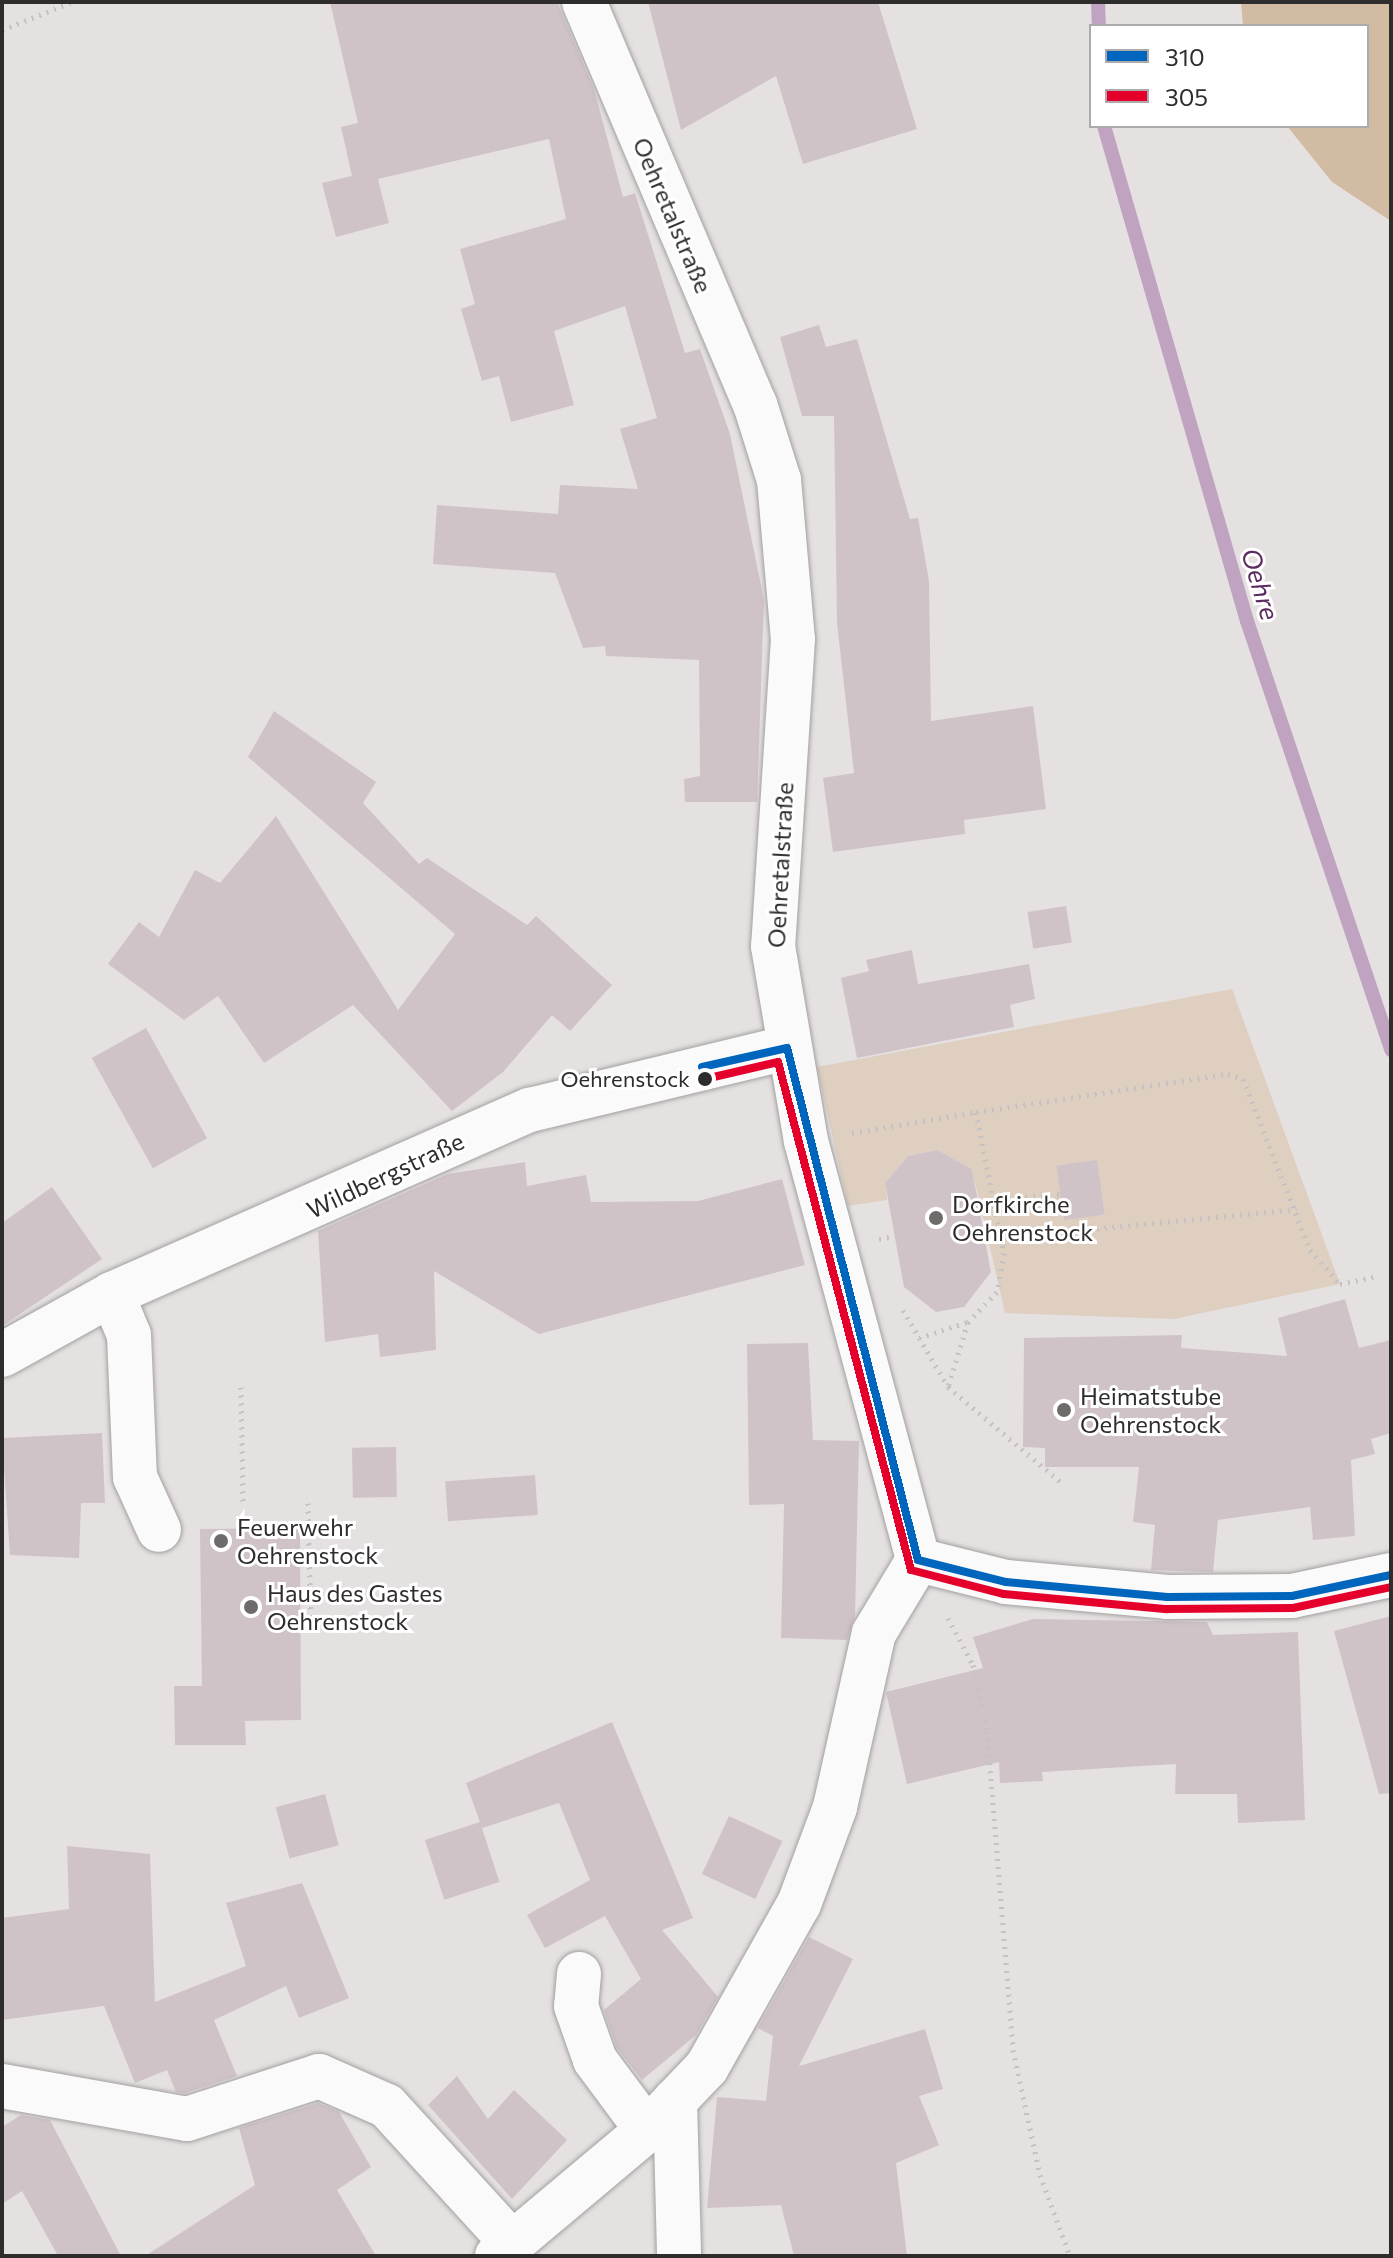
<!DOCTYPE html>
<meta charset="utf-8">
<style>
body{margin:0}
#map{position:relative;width:1393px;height:2258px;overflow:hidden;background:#e5e1e1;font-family:Commissioner,sans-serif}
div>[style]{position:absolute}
.green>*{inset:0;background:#decfc0}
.forest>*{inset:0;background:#d2bba3}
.stream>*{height:14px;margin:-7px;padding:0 7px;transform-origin:7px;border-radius:7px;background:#bfa3c1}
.building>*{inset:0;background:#d0c3c8;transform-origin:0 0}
.path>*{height:5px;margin-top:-2.5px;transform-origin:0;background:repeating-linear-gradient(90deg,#c4c2c2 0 2px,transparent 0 8px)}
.roads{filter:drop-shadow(0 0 2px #a3a0a0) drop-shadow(0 0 2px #a3a0a0)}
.minor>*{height:44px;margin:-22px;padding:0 22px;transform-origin:22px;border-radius:22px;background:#fbfafa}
.bus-1>*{height:8px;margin:-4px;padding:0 4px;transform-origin:4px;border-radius:4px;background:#0065bd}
.bus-2>*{height:8px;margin:-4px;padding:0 4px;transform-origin:4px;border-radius:4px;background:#e4002b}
.dots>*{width:22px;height:22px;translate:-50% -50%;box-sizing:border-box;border:4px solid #fff;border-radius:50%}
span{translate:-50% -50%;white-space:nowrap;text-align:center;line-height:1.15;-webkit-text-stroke:6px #fff;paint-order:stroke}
.bus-label{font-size:22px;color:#2f2c2c}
.right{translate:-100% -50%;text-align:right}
.street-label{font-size:24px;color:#2f2c2c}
.poi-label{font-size:24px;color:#2f2c2c}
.left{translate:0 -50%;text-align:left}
.water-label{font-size:26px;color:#5b2b61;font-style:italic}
.frame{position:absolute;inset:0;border:4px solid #2f2c2c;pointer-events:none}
.legend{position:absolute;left:1089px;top:24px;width:280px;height:104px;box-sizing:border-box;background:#fff;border:2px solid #acabab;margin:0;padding:10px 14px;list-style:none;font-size:24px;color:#2f2c2c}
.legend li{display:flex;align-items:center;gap:16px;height:40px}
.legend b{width:40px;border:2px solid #acabab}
</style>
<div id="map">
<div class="green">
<i style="clip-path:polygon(1232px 989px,1340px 1284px,1174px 1319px,1005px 1313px,972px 1169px,937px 1150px,908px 1156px,885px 1183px,887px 1200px,848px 1206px,817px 1067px)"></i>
</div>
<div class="forest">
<i style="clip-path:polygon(1241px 2px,1391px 2px,1391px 221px,1332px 182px,1287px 126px,1367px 126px,1367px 26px,1243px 26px)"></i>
</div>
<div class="stream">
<i style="left:1098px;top:2px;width:24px;rotate:88deg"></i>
<i style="left:1104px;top:126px;width:515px;rotate:73.89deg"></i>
<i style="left:1247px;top:621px;width:453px;rotate:71.4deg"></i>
</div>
<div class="building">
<i style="clip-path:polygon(330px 2px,557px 2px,594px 89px,623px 197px,635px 193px,685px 353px,700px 349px,730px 434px,764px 600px,757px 802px,685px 802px,684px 779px,700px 776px,699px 660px,606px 656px,605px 646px,583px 648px,555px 573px,433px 564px,437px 505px,558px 514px,560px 485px,638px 489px,620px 429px,657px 418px,625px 306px,554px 331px,574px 405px,511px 422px,499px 376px,482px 381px,461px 309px,475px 304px,460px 249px,566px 219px,549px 139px,378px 179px,389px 223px,336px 237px,322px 183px,352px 176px,341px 127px,358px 123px)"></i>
<i style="clip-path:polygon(648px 2px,878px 2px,917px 129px,803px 164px,776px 76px,681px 130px)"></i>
<i style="clip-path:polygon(819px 325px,826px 347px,857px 339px,910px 519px,918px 518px,929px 581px,931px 721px,1033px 706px,1046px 809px,964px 820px,965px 834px,833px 852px,823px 778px,854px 773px,837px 623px,834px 416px,802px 416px,780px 337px)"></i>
<i style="clip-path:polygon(274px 711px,376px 782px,363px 803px,419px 864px,427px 858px,527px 925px,536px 916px,612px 985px,570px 1031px,552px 1015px,503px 1072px,452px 1111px,353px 1005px,264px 1063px,218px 996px,184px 1020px,108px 964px,139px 922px,159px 937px,195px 870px,220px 883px,276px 816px,398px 1010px,455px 934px,248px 757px)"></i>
<i style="left:1066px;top:906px;width:37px;height:39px;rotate:81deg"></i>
<i style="clip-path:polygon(912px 950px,918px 984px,1029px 964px,1035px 999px,1010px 1005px,1014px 1027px,857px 1058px,841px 978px,869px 971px,866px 960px)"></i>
<i style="left:146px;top:1028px;width:126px;height:62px;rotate:61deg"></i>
<i style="clip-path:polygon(937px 1150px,972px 1169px,991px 1272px,964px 1307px,936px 1312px,904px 1287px,885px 1183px,908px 1156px)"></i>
<i style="left:1097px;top:1160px;width:55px;height:41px;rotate:82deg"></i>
<i style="clip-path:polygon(525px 1162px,527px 1186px,586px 1175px,591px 1202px,698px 1201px,782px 1179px,805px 1265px,539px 1334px,434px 1271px,436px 1350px,380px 1357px,378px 1334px,325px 1342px,318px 1231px,448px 1174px)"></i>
<i style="clip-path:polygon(52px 1187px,102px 1259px,2px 1326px,2px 1223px)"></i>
<i style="clip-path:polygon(1345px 1299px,1359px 1348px,1391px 1340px,1391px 1433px,1371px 1439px,1375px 1454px,1351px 1460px,1355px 1536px,1313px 1540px,1310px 1507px,1218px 1520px,1213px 1572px,1151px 1570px,1155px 1525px,1133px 1522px,1139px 1467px,1045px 1467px,1045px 1448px,1023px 1447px,1024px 1338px,1182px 1335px,1181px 1348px,1287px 1356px,1278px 1318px)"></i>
<i style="clip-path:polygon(808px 1343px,813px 1440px,859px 1441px,855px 1615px,847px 1640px,781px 1638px,784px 1504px,749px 1505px,747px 1344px)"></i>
<i style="clip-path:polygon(102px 1433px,105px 1503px,81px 1503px,79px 1558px,10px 1555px,2px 1438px)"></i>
<i style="left:396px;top:1447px;width:50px;height:44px;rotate:89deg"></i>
<i style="left:535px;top:1475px;width:40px;height:90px;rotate:86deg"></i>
<i style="clip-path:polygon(300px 1528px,301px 1720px,245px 1721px,246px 1745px,175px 1745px,174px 1686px,202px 1686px,200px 1529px)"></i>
<i style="clip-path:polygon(1391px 1616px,1391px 1793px,1379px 1794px,1334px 1631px)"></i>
<i style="clip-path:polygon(1033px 1619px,1207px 1622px,1213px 1635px,1298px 1632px,1305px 1820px,1238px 1823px,1237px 1794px,1175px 1794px,1176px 1764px,1042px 1772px,1043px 1781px,1000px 1783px,999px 1762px,907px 1784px,886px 1692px,983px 1668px,973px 1637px)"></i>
<i style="clip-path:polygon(612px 1722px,693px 1918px,662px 1930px,718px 1997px,696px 2035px,642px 2080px,617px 2048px,604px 2010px,641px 1979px,605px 1916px,545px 1948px,527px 1915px,590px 1880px,559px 1803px,482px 1828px,466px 1783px)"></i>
<i style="left:325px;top:1794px;width:53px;height:51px;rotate:75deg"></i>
<i style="left:729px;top:1816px;width:59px;height:64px;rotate:25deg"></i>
<i style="left:480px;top:1822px;width:63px;height:58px;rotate:72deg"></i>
<i style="clip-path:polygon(67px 1846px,150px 1854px,155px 2002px,246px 1966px,226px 1903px,302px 1883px,349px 1998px,299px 2018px,286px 1986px,214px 2020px,237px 2076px,185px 2093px,176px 2092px,167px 2070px,135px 2083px,104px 2006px,2px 2020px,2px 1918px,69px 1909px)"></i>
<i style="clip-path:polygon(809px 1937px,853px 1959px,799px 2066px,925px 2029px,943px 2089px,919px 2096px,939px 2145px,896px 2163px,907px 2256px,794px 2256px,781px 2205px,707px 2208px,717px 2097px,766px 2101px,773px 2036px,758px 2028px)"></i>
<i style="clip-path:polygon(457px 2076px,488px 2119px,514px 2090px,567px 2140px,512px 2199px,428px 2105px)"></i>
<i style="clip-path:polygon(318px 2103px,339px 2112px,371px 2167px,337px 2190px,376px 2256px,145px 2256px,255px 2185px,239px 2128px)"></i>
<i style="clip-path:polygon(21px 2115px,50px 2120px,121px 2256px,58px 2256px,22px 2191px,2px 2204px,2px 2127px)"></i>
</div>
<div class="path">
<i style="left:2px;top:30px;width:75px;rotate:-21.8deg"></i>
<i style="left:976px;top:1112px;width:255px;rotate:-8.6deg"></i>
<i style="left:1228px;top:1074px;width:16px;rotate:18deg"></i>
<i style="left:1243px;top:1079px;width:184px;rotate:68.6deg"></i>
<i style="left:1310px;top:1250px;width:45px;rotate:48.6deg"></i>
<i style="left:1340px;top:1284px;width:38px;rotate:-12deg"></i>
<i style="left:852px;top:1133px;width:126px;rotate:-9.6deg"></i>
<i style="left:976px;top:1112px;width:144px;rotate:78.8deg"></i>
<i style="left:1004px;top:1253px;width:40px;rotate:100deg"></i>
<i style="left:997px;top:1292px;width:42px;rotate:134deg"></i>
<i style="left:968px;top:1322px;width:68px;rotate:107.1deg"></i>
<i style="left:993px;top:1200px;width:68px;rotate:-5deg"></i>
<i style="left:1001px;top:1238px;width:297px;rotate:-5.6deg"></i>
<i style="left:879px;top:1239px;width:15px;rotate:-11deg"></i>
<i style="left:903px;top:1310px;width:89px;rotate:59.7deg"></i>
<i style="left:948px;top:1387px;width:149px;rotate:40.1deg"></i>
<i style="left:919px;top:1338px;width:51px;rotate:-18.4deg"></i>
<i style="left:241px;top:1387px;width:116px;rotate:89deg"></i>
<i style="left:308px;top:1503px;width:122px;rotate:88.6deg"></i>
<i style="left:948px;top:1618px;width:53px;rotate:62deg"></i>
<i style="left:973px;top:1665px;width:67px;rotate:78deg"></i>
<i style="left:987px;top:1731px;width:320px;rotate:85.3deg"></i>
<i style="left:1013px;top:2050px;width:128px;rotate:77.8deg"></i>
<i style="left:1040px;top:2175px;width:86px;rotate:69.7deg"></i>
</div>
<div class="roads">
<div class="minor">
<i style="left:584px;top:2px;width:437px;rotate:67deg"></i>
<i style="left:755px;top:404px;width:80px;rotate:72.5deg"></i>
<i style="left:779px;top:480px;width:160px;rotate:85deg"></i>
<i style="left:793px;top:639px;width:308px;rotate:93.7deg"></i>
<i style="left:773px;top:946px;width:198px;rotate:80.4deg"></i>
<i style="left:806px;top:1141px;width:434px;rotate:75deg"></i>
<i style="left:112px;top:1294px;width:44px;rotate:67.5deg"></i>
<i style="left:129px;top:1335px;width:142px;rotate:87.6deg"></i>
<i style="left:135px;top:1477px;width:58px;rotate:65.6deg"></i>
<i style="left:2px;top:1355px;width:126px;rotate:-29deg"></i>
<i style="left:112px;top:1294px;width:457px;rotate:-23.8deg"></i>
<i style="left:530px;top:1110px;width:264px;rotate:-13.6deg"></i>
<i style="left:918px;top:1560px;width:91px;rotate:14deg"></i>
<i style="left:1006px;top:1582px;width:162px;rotate:5.3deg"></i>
<i style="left:1167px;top:1597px;width:125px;rotate:-0.5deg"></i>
<i style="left:1292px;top:1596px;width:101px;rotate:-12deg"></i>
<i style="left:579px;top:1974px;width:32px;rotate:95deg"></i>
<i style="left:576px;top:2006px;width:57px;rotate:70.6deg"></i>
<i style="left:595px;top:2060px;width:87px;rotate:53.4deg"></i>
<i style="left:2px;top:2086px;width:188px;rotate:10.1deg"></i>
<i style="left:187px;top:2119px;width:139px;rotate:-18deg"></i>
<i style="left:319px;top:2076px;width:74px;rotate:23.8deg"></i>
<i style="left:387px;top:2106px;width:187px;rotate:47.6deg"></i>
<i style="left:675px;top:2100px;width:156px;rotate:88.5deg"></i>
<i style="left:497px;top:2256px;width:196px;rotate:-40deg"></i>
<i style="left:647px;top:2130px;width:87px;rotate:-46.4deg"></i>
<i style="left:707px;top:2067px;width:187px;rotate:-60.6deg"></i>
<i style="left:799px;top:1904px;width:103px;rotate:-69.6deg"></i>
<i style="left:835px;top:1807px;width:178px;rotate:-77.4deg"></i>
<i style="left:874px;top:1633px;width:85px;rotate:-58.9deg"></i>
</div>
</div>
<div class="bus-1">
<i style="left:787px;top:1048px;width:528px;rotate:75.65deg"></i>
<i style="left:702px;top:1067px;width:87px;rotate:-12.6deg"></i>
<i style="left:918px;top:1560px;width:91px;rotate:14deg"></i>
<i style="left:1006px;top:1582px;width:162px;rotate:5.3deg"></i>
<i style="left:1167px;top:1597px;width:125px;rotate:-0.5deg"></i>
<i style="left:1292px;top:1596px;width:101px;rotate:-12deg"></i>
</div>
<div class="bus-2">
<i style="left:705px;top:1079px;width:75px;rotate:-13.1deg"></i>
<i style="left:778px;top:1062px;width:525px;rotate:75.33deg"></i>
<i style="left:911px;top:1570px;width:96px;rotate:14.5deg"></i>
<i style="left:1004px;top:1594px;width:164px;rotate:5.3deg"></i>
<i style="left:1167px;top:1609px;width:126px;rotate:-0.5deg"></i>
<i style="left:1293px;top:1608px;width:100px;rotate:-12.1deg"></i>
</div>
<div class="dots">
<i style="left:705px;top:1079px;background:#2f2c2c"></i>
<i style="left:936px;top:1218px;background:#6f6b6b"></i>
<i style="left:1064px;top:1410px;background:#6f6b6b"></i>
<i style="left:221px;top:1541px;background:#6f6b6b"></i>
<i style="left:251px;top:1607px;background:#6f6b6b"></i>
</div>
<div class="bus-label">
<span class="right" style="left:690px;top:1079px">Oehrenstock</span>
</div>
<div class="street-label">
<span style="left:673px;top:215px;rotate:67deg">Oehretalstraße</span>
<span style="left:780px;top:865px;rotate:-87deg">Oehretalstraße</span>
<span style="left:385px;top:1175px;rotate:-25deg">Wildbergstraße</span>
</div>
<div class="poi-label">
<span class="left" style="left:952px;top:1218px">Dorfkirche<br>Oehrenstock</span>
<span class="left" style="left:1080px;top:1410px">Heimatstube<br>Oehrenstock</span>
<span class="left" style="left:237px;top:1541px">Feuerwehr<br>Oehrenstock</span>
<span class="left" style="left:267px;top:1607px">Haus des Gastes<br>Oehrenstock</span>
</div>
<div class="water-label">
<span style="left:1261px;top:584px;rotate:73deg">Oehre</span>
</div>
<div class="frame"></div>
<ul class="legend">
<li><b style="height:10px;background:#0065bd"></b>310</li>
<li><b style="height:10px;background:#e4002b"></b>305</li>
</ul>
</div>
